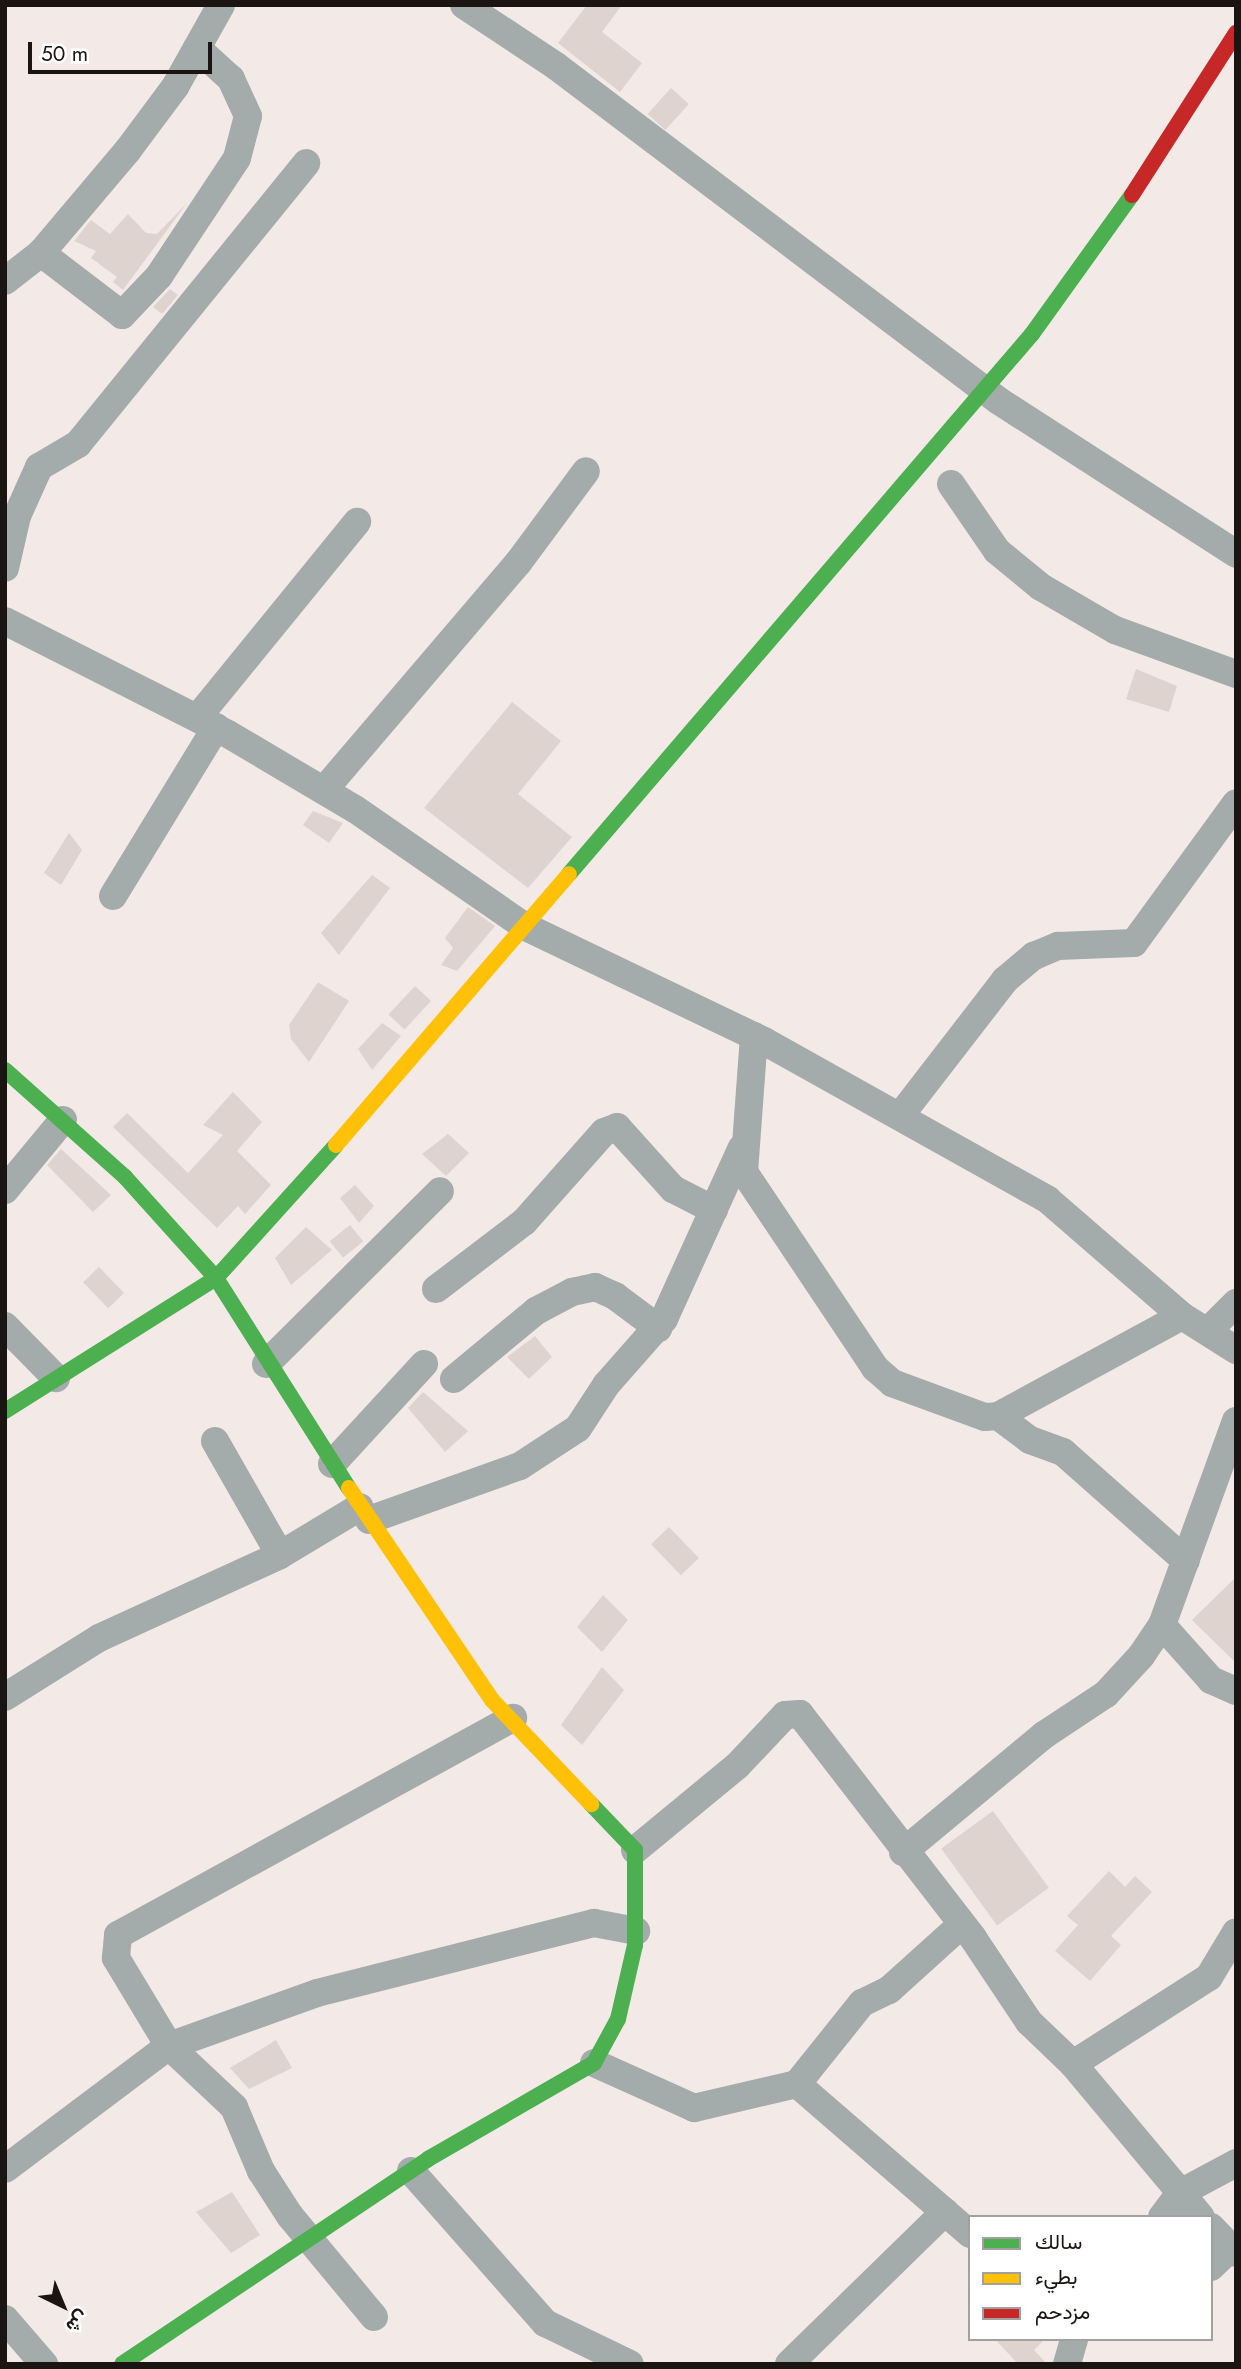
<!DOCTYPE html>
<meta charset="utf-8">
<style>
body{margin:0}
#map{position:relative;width:1241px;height:2369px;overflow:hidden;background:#f3eae7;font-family:Jost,Vazirmatn,sans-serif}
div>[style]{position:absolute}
.building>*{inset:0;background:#ded3ce;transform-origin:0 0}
.street>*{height:28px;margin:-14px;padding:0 14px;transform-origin:14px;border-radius:14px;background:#a3abab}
.fast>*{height:16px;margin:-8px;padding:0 8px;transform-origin:8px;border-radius:8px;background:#4caf50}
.slow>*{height:16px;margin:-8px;padding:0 8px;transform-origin:8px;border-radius:8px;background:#ffc107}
.jam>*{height:16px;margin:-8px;padding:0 8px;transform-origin:8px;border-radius:8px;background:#c62828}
span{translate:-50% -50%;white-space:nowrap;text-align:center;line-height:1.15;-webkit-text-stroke:7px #fff;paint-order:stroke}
.frame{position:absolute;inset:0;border:7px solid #1a1412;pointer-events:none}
.legend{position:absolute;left:968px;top:2215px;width:245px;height:126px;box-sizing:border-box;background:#fff;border:2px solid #a3a1a0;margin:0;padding:9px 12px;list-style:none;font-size:21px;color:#1a1412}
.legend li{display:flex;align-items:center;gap:14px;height:35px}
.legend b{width:35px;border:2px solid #a3a1a0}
.north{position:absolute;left:28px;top:2271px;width:70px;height:70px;-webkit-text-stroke:5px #fff;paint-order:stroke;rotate:137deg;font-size:19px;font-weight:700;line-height:28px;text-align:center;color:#1a1412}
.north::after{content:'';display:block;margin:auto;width:24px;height:32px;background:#1a1412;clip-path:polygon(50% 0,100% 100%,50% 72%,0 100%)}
.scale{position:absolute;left:28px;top:42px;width:184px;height:32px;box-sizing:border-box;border:4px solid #1a1412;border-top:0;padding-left:9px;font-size:21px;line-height:24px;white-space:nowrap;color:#1a1412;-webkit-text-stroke:5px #fff;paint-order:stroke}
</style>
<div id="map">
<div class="building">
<i style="clip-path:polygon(587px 5px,622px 5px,602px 32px,642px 63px,620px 92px,558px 43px)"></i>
<i style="left:671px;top:88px;width:24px;height:35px;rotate:42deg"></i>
<i style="clip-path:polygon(187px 203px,123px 290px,113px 282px,117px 277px,91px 258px,96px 251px,74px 241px,91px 220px,110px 234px,128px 214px,146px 233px,157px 234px)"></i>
<i style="clip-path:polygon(170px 289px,178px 295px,162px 314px,153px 307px)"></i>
<i style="clip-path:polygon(1136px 669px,1177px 686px,1169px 712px,1126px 699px)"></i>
<i style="clip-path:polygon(512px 702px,561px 741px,518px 794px,572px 837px,528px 888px,424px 808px)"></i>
<i style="clip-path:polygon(313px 811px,343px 823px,329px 843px,303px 825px)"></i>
<i style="clip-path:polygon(69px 833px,82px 850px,61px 885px,44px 873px)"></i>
<i style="clip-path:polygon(372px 875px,390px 888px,339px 955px,321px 933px)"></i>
<i style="clip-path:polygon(468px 907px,495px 926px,457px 971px,441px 965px,453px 948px,445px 938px)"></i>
<i style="clip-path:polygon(318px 982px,349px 1001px,309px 1062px,291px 1039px,289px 1025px)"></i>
<i style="left:415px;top:986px;width:22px;height:39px;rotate:43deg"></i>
<i style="clip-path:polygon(382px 1023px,401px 1036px,372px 1070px,358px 1049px)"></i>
<i style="clip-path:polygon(233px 1092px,262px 1122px,237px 1151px,271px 1185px,245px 1214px,238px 1206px,217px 1228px,113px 1127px,127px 1113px,188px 1173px,223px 1135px,203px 1125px)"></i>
<i style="clip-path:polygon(448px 1134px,469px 1153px,446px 1176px,422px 1154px)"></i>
<i style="clip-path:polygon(61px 1149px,111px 1195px,93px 1212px,47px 1165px)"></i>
<i style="clip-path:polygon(355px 1185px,374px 1206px,359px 1223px,340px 1198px)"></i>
<i style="left:350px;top:1225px;width:21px;height:26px;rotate:51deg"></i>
<i style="clip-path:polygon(306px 1227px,332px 1250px,291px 1285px,275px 1258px)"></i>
<i style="left:99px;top:1267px;width:36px;height:22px;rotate:46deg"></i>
<i style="clip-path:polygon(535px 1336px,552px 1357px,529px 1379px,507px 1357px)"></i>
<i style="clip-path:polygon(423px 1392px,468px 1431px,445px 1452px,408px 1408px)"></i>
<i style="left:669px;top:1527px;width:43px;height:25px;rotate:46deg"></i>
<i style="clip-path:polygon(1236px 1577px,1236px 1663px,1192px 1620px)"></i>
<i style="clip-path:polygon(603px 1595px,628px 1620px,602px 1652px,577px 1627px)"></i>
<i style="clip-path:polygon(602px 1667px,624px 1690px,582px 1745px,561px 1725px)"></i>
<i style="left:993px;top:1811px;width:95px;height:64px;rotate:54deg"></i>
<i style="clip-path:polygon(1109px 1871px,1125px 1887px,1135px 1876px,1152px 1892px,1111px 1936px,1121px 1945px,1090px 1981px,1055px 1951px,1078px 1925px,1067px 1916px)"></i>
<i style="clip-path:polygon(276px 2040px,292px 2068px,249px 2089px,230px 2068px)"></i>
<i style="clip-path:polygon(232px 2192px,260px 2235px,231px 2253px,196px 2212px)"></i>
<i style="clip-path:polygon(995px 2339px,1045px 2339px,1034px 2350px,1047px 2364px,1018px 2364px)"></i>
</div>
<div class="street">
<i style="left:464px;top:5px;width:110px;rotate:33.5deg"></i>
<i style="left:556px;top:66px;width:555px;rotate:37.1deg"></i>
<i style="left:999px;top:401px;width:282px;rotate:32.8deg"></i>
<i style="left:41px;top:253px;width:102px;rotate:37.4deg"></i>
<i style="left:122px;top:315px;width:54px;rotate:-46.5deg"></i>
<i style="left:159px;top:276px;width:141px;rotate:-56.5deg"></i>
<i style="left:237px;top:158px;width:43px;rotate:-75.3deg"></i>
<i style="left:248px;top:116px;width:41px;rotate:-114.7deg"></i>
<i style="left:231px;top:79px;width:46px;rotate:-137.6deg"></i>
<i style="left:5px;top:281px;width:46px;rotate:-37.9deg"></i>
<i style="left:41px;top:253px;width:135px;rotate:-49.8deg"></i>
<i style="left:128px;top:150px;width:79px;rotate:-53.3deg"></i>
<i style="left:175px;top:87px;width:94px;rotate:-60.7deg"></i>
<i style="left:951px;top:484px;width:81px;rotate:55.5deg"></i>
<i style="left:997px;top:551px;width:57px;rotate:39.3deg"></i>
<i style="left:1041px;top:587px;width:86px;rotate:30.2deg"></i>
<i style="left:1115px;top:630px;width:129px;rotate:20deg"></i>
<i style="left:5px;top:568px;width:53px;rotate:-77deg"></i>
<i style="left:17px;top:516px;width:54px;rotate:-65.8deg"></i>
<i style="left:39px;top:467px;width:45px;rotate:-30.5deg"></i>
<i style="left:78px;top:444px;width:362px;rotate:-50.9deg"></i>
<i style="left:5px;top:621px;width:250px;rotate:26.9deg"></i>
<i style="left:228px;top:734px;width:147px;rotate:30.6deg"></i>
<i style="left:355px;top:809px;width:206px;rotate:34.7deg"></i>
<i style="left:524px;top:926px;width:266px;rotate:25.6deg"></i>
<i style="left:764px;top:1041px;width:325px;rotate:29.2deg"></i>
<i style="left:1048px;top:1200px;width:177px;rotate:40.9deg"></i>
<i style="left:1182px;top:1316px;width:64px;rotate:32.2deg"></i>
<i style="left:198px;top:717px;width:252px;rotate:-50.8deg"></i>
<i style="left:324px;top:790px;width:299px;rotate:-49.5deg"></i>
<i style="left:518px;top:563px;width:114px;rotate:-53.5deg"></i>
<i style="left:113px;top:896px;width:198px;rotate:-58.6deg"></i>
<i style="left:754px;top:1036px;width:136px;rotate:94.2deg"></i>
<i style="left:744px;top:1172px;width:236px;rotate:56.2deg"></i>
<i style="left:875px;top:1368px;width:23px;rotate:41deg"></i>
<i style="left:892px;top:1383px;width:99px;rotate:20.1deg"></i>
<i style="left:985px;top:1417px;width:13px;rotate:-4deg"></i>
<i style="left:998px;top:1416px;width:209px;rotate:-28.5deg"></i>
<i style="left:900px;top:1116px;width:172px;rotate:-52.3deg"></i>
<i style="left:1005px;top:980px;width:38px;rotate:-40deg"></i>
<i style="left:1034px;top:956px;width:26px;rotate:-23deg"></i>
<i style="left:1058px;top:946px;width:76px;rotate:-2.3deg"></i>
<i style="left:1134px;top:943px;width:173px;rotate:-53.9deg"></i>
<i style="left:5px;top:1190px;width:91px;rotate:-50.4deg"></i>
<i style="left:436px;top:1289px;width:111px;rotate:-37.3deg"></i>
<i style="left:524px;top:1222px;width:120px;rotate:-48.4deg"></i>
<i style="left:604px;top:1132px;width:14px;rotate:-21deg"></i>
<i style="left:617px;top:1127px;width:84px;rotate:47.9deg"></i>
<i style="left:673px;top:1189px;width:46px;rotate:27.1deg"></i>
<i style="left:5px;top:1326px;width:73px;rotate:45.6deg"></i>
<i style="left:1208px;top:1331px;width:40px;rotate:-45deg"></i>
<i style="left:266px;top:1364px;width:245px;rotate:-44.8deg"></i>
<i style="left:454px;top:1379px;width:107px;rotate:-39.7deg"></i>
<i style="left:536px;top:1311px;width:41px;rotate:-27.8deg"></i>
<i style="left:572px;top:1292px;width:24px;rotate:-12deg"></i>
<i style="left:595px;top:1287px;width:22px;rotate:24deg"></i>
<i style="left:615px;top:1296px;width:54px;rotate:36.7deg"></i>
<i style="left:998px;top:1416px;width:40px;rotate:37deg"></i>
<i style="left:1030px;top:1440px;width:35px;rotate:20deg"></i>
<i style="left:1063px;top:1452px;width:164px;rotate:41.5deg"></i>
<i style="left:215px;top:1441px;width:131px;rotate:60.3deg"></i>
<i style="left:332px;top:1464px;width:136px;rotate:-47.4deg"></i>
<i style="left:369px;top:1520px;width:160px;rotate:-19.7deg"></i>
<i style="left:520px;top:1466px;width:69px;rotate:-33.2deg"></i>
<i style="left:578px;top:1428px;width:51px;rotate:-56.9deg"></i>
<i style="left:606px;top:1385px;width:88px;rotate:-48.7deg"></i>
<i style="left:664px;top:1319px;width:187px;rotate:-65.6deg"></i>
<i style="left:1162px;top:1625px;width:74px;rotate:48.3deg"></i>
<i style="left:1211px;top:1680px;width:27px;rotate:24deg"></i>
<i style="left:5px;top:1697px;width:111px;rotate:-32.1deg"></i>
<i style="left:99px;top:1638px;width:199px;rotate:-24.6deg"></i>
<i style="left:280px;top:1555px;width:93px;rotate:-31deg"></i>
<i style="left:635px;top:1850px;width:132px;rotate:-39.5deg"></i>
<i style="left:737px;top:1766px;width:70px;rotate:-46.7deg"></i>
<i style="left:785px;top:1715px;width:15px;rotate:-4deg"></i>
<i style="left:800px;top:1714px;width:283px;rotate:52.3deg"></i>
<i style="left:973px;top:1938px;width:101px;rotate:56.3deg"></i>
<i style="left:1029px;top:2022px;width:61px;rotate:43.7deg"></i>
<i style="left:1073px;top:2064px;width:199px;rotate:50.1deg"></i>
<i style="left:903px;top:1852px;width:183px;rotate:-39.7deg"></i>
<i style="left:1044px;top:1735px;width:74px;rotate:-33.5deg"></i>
<i style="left:1106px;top:1694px;width:52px;rotate:-47.4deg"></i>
<i style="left:1141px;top:1656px;width:37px;rotate:-56deg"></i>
<i style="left:1162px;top:1625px;width:217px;rotate:-70.1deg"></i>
<i style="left:594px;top:2063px;width:110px;rotate:24.2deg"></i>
<i style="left:694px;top:2108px;width:106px;rotate:-13.1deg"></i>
<i style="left:797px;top:2084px;width:229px;rotate:40.9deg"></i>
<i style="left:1073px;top:2064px;width:161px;rotate:-32.6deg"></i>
<i style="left:1209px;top:1977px;width:52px;rotate:-59deg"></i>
<i style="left:797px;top:2084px;width:104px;rotate:-51.3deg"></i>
<i style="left:862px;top:2003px;width:30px;rotate:-26deg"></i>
<i style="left:889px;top:1990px;width:98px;rotate:-42.1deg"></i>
<i style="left:5px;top:2169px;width:205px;rotate:-36.9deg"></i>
<i style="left:169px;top:2046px;width:157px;rotate:-19.7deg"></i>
<i style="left:317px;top:1993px;width:286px;rotate:-14.2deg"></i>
<i style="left:594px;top:1923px;width:43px;rotate:10.8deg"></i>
<i style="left:411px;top:2171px;width:203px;rotate:48.6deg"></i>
<i style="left:545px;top:2323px;width:94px;rotate:25.8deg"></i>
<i style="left:1162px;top:2217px;width:30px;rotate:-53deg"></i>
<i style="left:1180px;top:2193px;width:64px;rotate:-28.2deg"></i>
<i style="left:1211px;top:2227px;width:36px;rotate:46deg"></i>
<i style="left:1211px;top:2267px;width:28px;rotate:-44deg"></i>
<i style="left:374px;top:2317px;width:131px;rotate:-129.7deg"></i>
<i style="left:290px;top:2216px;width:54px;rotate:-122.8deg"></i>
<i style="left:261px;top:2171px;width:69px;rotate:-112.9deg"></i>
<i style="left:234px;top:2107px;width:89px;rotate:-136.8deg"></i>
<i style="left:169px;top:2046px;width:103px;rotate:-121.1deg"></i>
<i style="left:116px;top:1958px;width:23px;rotate:-85deg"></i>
<i style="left:118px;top:1935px;width:451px;rotate:-28.8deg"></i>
<i style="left:5px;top:2319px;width:60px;rotate:49.1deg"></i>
<i style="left:789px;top:2364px;width:218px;rotate:-44.3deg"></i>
<i style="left:1067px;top:2364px;width:26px;rotate:-74deg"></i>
</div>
<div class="fast">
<i style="left:569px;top:874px;width:711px;rotate:-49.39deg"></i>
<i style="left:1032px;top:334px;width:171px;rotate:-54.3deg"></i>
<i style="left:5px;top:1070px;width:161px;rotate:41.7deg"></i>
<i style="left:125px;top:1177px;width:136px;rotate:48deg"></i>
<i style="left:216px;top:1278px;width:249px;rotate:57.7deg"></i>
<i style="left:5px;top:1411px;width:249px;rotate:-32.2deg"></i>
<i style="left:216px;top:1278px;width:179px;rotate:-47.9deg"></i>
<i style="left:122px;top:2364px;width:368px;rotate:-33.8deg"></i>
<i style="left:428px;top:2159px;width:192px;rotate:-30deg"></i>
<i style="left:594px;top:2063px;width:50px;rotate:-61.4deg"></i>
<i style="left:618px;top:2019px;width:76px;rotate:-77.1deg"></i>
<i style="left:635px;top:1945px;width:95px;rotate:-90deg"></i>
<i style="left:635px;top:1850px;width:64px;rotate:-133.7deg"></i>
</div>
<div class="slow">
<i style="left:336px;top:1145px;width:357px;rotate:-49.3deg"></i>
<i style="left:349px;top:1488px;width:256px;rotate:56deg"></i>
<i style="left:492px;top:1700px;width:144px;rotate:46.4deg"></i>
</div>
<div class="jam">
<i style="left:1132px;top:195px;width:193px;rotate:-57.3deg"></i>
</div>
<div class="frame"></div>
<ul class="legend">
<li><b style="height:9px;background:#4caf50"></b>سالك</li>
<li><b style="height:9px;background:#ffc107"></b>بطيء</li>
<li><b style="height:9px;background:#c62828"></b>مزدحم</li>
</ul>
<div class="north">ش</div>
<div class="scale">50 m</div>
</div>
